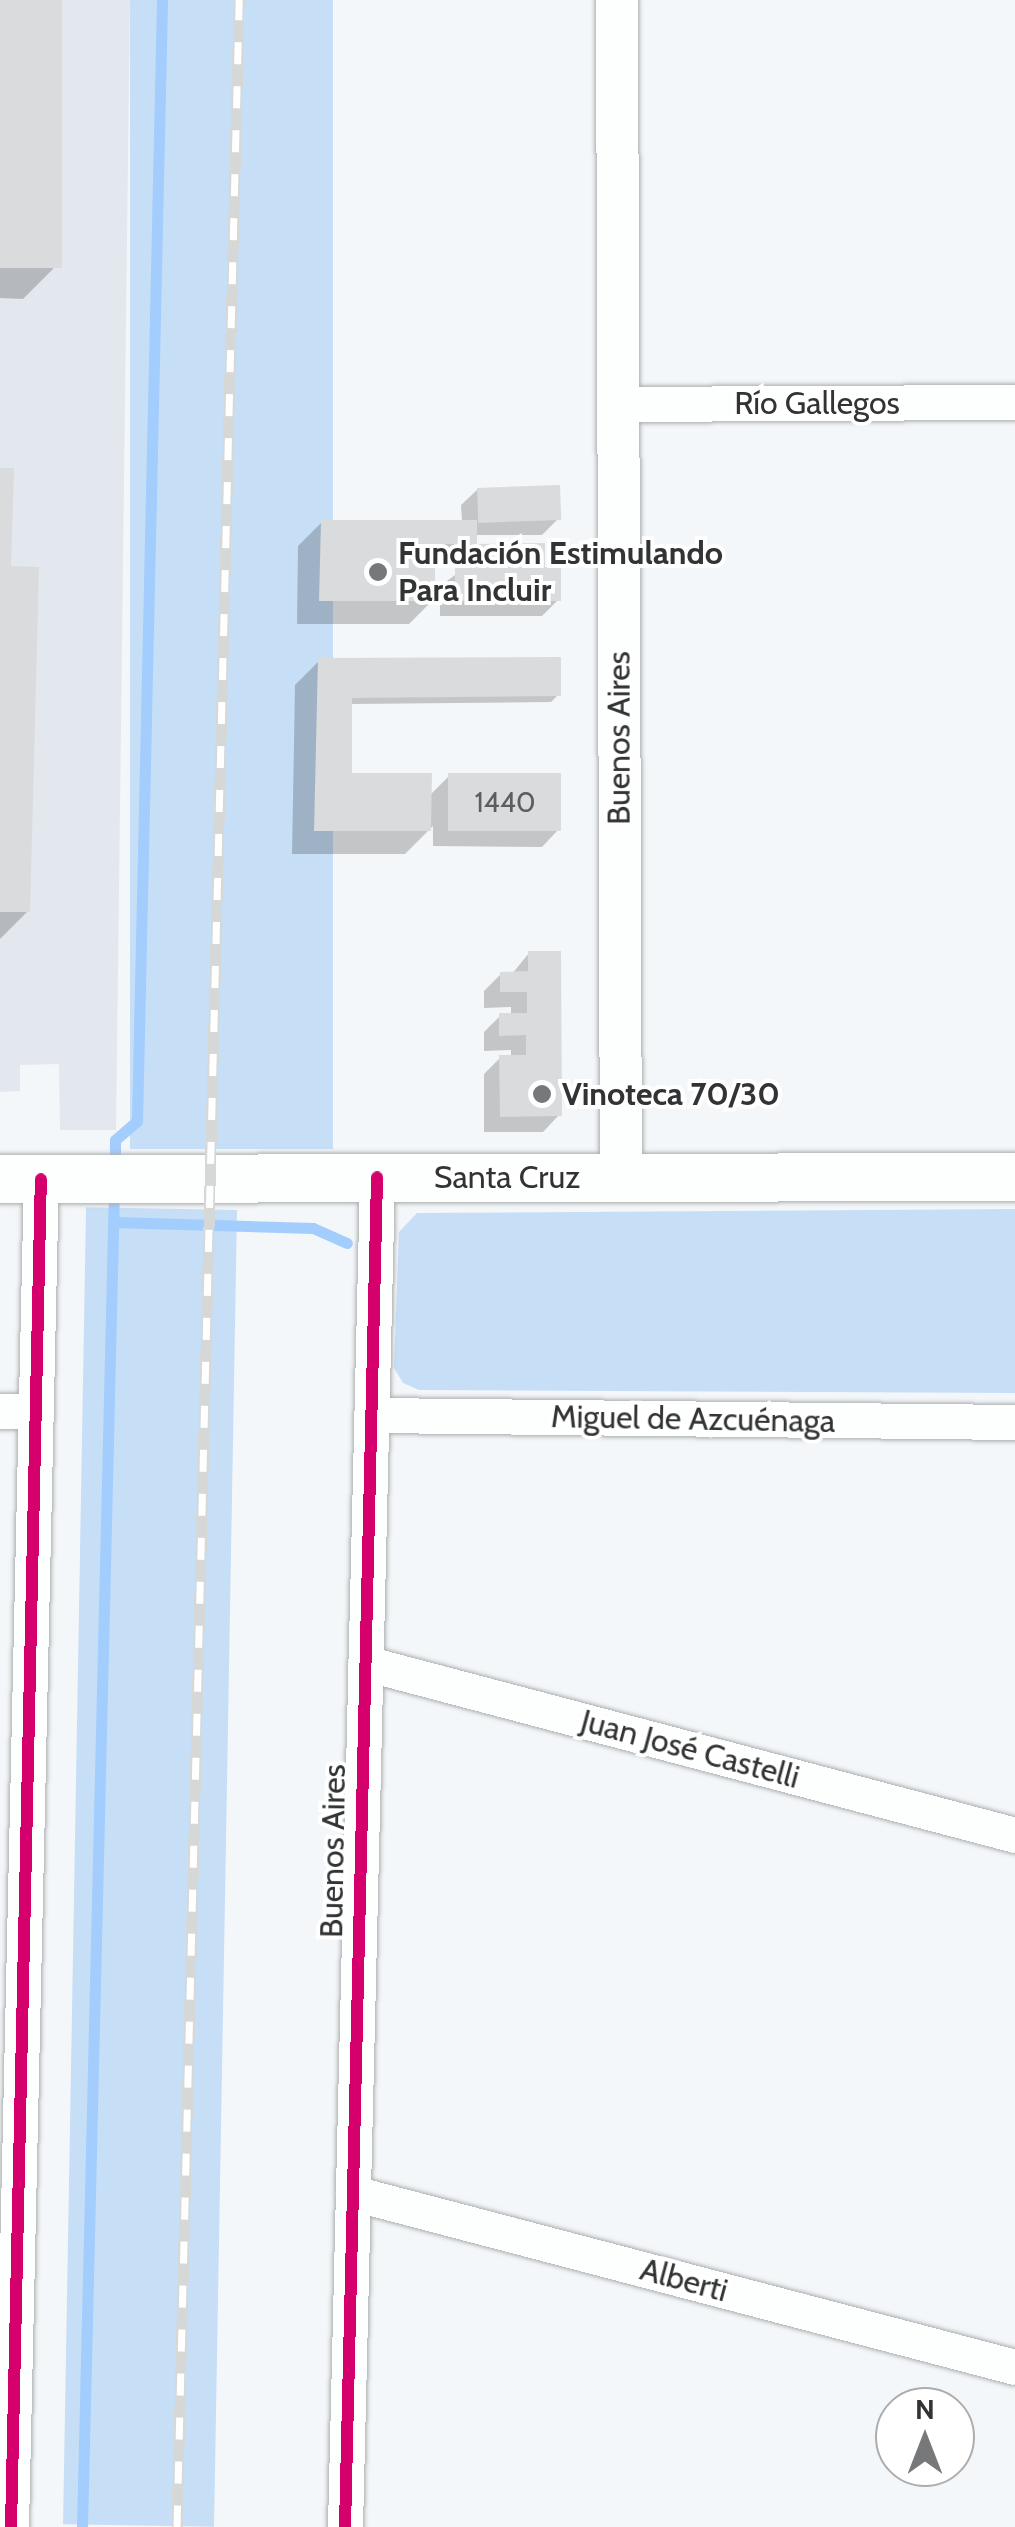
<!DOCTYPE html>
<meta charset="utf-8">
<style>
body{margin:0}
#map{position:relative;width:1015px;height:2527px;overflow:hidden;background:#f4f7f9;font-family:Cabin,sans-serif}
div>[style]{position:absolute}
.built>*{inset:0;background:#e3e8ee}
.green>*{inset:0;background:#c7def7;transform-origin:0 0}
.shadow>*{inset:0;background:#0003}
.stream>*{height:11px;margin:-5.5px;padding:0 5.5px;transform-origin:5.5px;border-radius:5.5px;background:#a2cdfc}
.building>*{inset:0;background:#d9dbdc;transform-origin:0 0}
.roads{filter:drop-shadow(0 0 2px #acaeb0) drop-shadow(0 0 2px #acaeb0)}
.minor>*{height:35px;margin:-17.5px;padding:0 17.5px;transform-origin:17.5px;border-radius:17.5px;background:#fdfefe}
.tertiary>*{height:42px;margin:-21px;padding:0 21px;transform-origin:21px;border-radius:21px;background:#fdfefe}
.secondary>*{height:48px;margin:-24px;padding:0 24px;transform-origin:24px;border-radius:24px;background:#fdfefe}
.rail>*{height:11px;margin-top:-5.5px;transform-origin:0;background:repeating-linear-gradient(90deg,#fff 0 22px,#d6d7d7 0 44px);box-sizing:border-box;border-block:2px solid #d6d7d7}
.cycleway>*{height:12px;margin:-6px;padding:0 6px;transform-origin:6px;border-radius:6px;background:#d6006c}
.dots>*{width:28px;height:28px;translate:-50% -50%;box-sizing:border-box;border:5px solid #fff;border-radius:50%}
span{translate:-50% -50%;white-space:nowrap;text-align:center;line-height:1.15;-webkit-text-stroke:8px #fff;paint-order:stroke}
.number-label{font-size:28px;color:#5c5d5e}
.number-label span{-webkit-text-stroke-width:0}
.street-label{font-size:32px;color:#323334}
.poi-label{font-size:32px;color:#323334;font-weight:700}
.left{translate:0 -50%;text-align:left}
.north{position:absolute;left:875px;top:2387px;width:100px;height:100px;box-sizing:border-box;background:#fff;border:2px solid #adadae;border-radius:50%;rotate:0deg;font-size:28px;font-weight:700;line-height:40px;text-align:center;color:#323334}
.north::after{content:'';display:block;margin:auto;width:35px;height:45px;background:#767879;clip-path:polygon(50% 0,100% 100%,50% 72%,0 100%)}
</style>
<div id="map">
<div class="built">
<i style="clip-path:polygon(0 0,130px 0,116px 1130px,60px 1130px,59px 1064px,20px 1065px,20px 1091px,0 1092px)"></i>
</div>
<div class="green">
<i style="left:130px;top:0;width:203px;height:1149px"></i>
<i style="clip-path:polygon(1015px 1209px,1015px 1393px,419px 1390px,403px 1383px,394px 1368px,399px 1232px,417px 1213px)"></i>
<i style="left:237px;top:1210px;width:1317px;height:151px;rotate:91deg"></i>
</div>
<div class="shadow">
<i style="clip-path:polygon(0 0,59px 0,53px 269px,23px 299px,0 298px)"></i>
<i style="clip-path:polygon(0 470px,28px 911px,0 939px)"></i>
<i style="clip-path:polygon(478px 489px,558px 519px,542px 535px,475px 535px,475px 547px,543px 545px,543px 569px,558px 600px,542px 616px,440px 616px,440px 586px,462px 570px,462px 556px,451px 567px,433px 567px,433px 600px,409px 624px,297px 624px,298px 546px,322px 522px,462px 522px,461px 505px)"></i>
<i style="clip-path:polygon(319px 661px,558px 695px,551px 702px,350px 704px,350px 776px,429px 796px,449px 776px,558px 830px,542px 847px,433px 846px,433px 826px,405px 854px,292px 854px,295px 685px)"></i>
<i style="clip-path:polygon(529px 953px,559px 1115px,543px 1132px,484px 1132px,484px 1074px,500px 1058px,511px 1058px,511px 1050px,484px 1051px,484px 1032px,500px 1016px,511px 1016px,511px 1007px,484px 1008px,484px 991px,501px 974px,512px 974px)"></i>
</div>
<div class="stream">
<i style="left:115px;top:1166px;width:26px;rotate:-90deg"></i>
<i style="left:115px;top:1140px;width:29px;rotate:-41deg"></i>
<i style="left:137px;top:1121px;width:1121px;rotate:-88.72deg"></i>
<i style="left:114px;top:1222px;width:199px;rotate:1.7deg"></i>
<i style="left:313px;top:1228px;width:37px;rotate:24deg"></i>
<i style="left:82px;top:2527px;width:1338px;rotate:-88.63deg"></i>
</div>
<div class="building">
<i style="left:0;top:0;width:62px;height:268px"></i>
<i style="clip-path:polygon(0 468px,14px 468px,11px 566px,39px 567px,30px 912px,0 912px)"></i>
<i style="left:560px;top:485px;width:35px;height:83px;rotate:88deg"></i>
<i style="clip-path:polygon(321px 520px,477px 520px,477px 544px,435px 544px,435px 601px,319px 601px)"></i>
<i style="clip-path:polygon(545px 543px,545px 567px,561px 567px,561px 601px,455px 601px,455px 567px,477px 568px,477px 544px)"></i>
<i style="clip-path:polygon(561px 657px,561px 696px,352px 698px,352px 773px,432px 773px,431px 831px,314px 831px,318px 658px)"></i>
<i style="left:448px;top:773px;width:113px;height:58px"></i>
<i style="clip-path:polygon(528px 951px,561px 951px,562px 1116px,500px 1117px,499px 1055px,526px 1055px,526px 1035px,499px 1036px,499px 1013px,527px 1013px,527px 992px,500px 992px,500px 972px,528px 971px)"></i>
</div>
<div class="roads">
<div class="minor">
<i style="left:618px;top:404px;width:397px;rotate:-0.3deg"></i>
<i style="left:0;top:1411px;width:36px"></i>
<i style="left:371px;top:1415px;width:644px;rotate:0.62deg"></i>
<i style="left:365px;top:1663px;width:672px;rotate:14.82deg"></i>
<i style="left:353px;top:2193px;width:684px;rotate:14.73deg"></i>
<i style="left:11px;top:2527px;width:1348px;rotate:-88.73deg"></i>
<i style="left:345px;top:2527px;width:1350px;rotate:-88.64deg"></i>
</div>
<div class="tertiary">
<i style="left:617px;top:0;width:1177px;rotate:89.81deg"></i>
</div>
<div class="secondary">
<i style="left:0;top:1179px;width:1015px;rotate:-0.11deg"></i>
</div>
</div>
<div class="rail">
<i style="left:177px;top:2527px;width:2528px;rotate:-88.59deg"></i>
</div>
<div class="cycleway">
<i style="left:11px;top:2527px;width:1348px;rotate:-88.73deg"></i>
<i style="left:345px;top:2527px;width:1350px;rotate:-88.64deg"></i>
</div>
<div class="dots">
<i style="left:378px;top:572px;background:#767879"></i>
<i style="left:542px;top:1094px;background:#767879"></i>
</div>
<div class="number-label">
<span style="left:505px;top:802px">1440</span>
</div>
<div class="street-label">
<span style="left:817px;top:403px">Río Gallegos</span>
<span style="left:619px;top:738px;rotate:-90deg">Buenos Aires</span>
<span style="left:507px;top:1177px">Santa Cruz</span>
<span style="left:693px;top:1419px;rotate:1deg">Miguel de Azcuénaga</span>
<span style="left:690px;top:1749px;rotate:15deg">Juan José Castelli</span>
<span style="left:333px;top:1851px;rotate:-89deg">Buenos Aires</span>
<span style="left:684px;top:2280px;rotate:15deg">Alberti</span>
</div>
<div class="poi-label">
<span class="left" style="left:398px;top:572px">Fundación Estimulando<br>Para Incluir</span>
<span class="left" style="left:562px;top:1094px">Vinoteca 70/30</span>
</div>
<div class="north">N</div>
</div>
